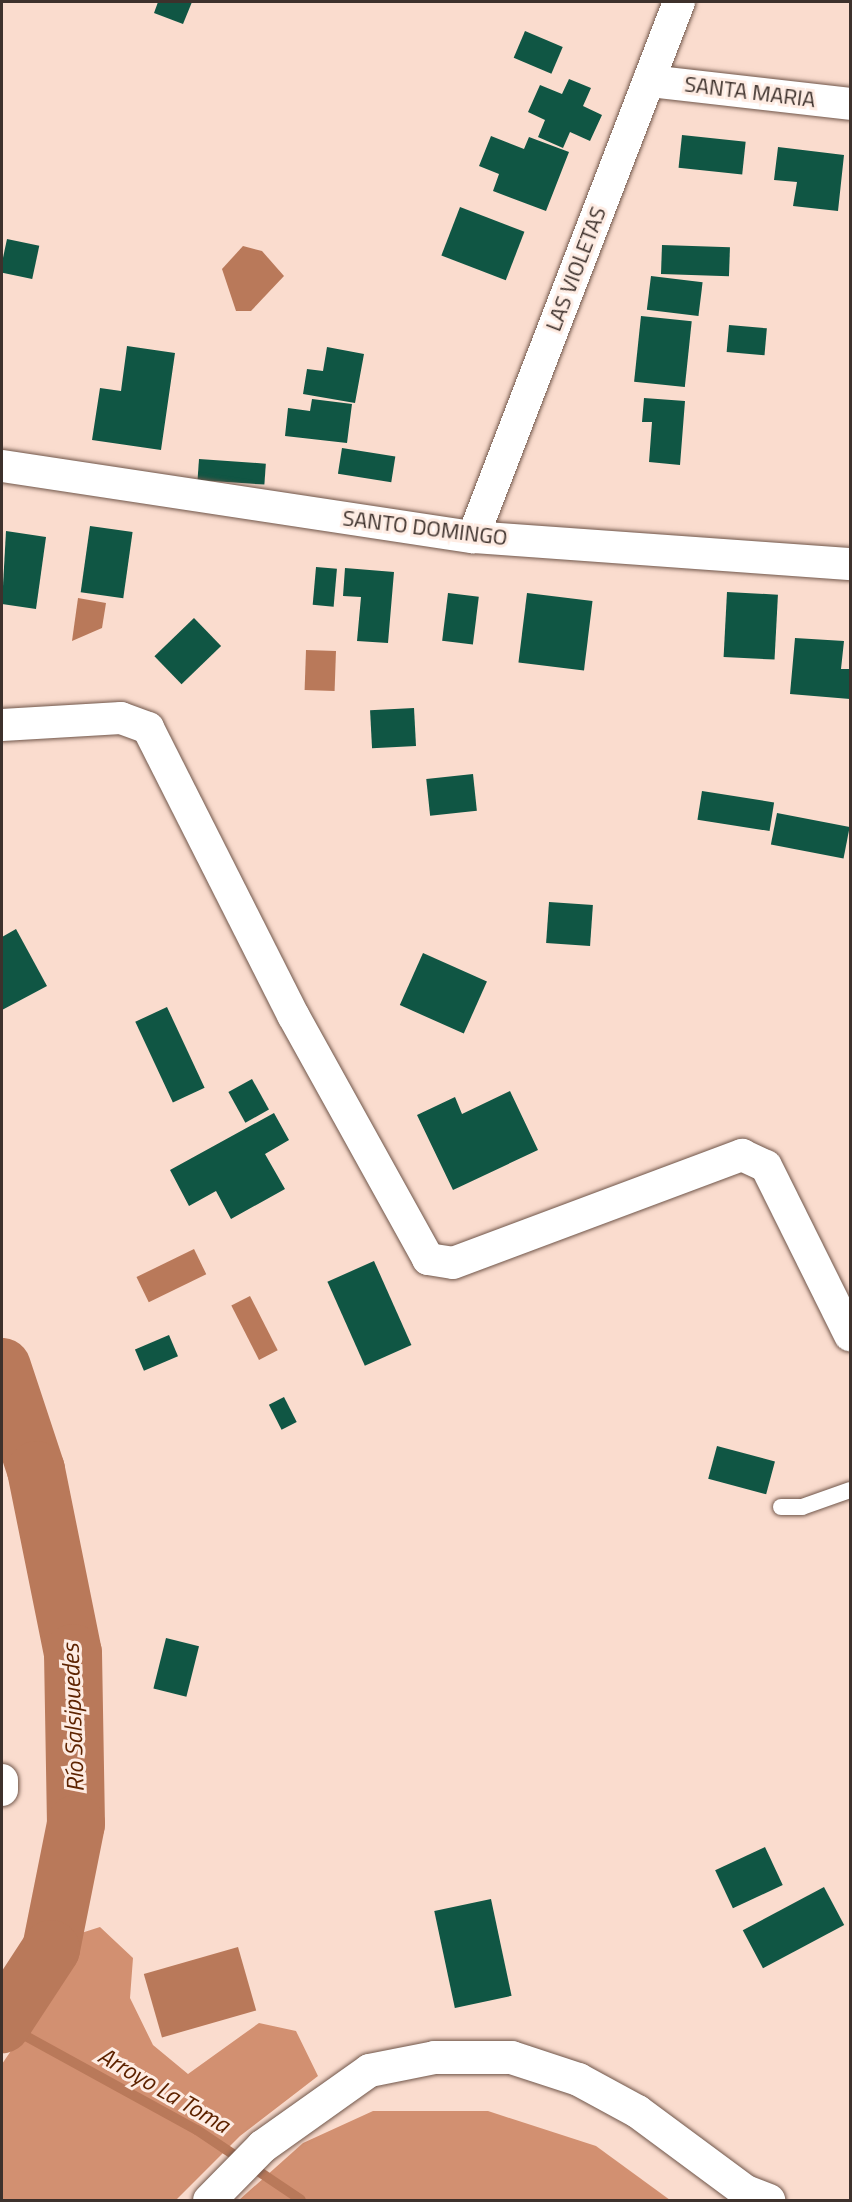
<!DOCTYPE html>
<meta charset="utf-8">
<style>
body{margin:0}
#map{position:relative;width:852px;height:2202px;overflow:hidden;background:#fadcce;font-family:"Titillium Web",sans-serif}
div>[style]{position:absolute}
.forest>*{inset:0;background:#d29071}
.water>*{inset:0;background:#b9795a;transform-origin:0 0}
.stream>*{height:10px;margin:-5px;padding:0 5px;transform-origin:5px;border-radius:5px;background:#b9795a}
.river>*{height:58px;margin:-29px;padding:0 29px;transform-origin:29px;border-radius:29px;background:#b9795a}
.building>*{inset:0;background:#105644;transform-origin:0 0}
.roads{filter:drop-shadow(0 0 2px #70564a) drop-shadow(0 0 2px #70564a)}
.service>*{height:16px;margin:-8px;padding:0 8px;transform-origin:8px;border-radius:8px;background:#fff}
.minor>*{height:32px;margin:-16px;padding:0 16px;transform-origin:16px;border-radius:16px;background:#fff}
.tertiary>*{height:33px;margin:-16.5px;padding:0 16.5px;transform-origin:16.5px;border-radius:16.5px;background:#fff}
span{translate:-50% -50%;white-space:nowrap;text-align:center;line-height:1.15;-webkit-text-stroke:6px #feece3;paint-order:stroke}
.street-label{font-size:22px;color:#3d312c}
.water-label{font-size:24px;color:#5e2300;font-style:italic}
.frame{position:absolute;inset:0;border:3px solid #3d312c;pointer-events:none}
</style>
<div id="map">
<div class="forest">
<i style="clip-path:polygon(100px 1927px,133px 1958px,130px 1998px,153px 2045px,188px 2074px,259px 2023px,296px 2031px,318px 2076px,240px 2136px,176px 2200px,2px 2200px,2px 2064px,51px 1992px,72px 1936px)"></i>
<i style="clip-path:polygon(373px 2111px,488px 2111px,596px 2146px,670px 2200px,239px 2200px,303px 2143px)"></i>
</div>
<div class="water">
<i style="clip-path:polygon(243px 246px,262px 251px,284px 276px,251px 311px,236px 311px,222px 269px)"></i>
<i style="clip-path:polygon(78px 598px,106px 603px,102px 628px,72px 641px)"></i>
<i style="left:306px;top:650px;width:30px;height:40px;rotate:2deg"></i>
<i style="left:194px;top:1249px;width:28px;height:64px;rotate:64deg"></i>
<i style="left:250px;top:1296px;width:61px;height:21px;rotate:63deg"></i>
<i style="left:238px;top:1947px;width:66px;height:98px;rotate:74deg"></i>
</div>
<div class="stream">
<i style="left:2px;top:2023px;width:222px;rotate:28.8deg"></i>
<i style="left:197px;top:2130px;width:125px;rotate:33.9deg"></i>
</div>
<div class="river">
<i style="left:2px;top:1367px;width:108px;rotate:71.7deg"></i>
<i style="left:36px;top:1470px;width:187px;rotate:78.6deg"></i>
<i style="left:73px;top:1653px;width:171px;rotate:89deg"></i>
<i style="left:76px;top:1824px;width:127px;rotate:101.3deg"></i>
<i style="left:51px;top:1949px;width:90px;rotate:123.2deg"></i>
</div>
<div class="building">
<i style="clip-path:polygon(158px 2px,192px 2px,183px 24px,154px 13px)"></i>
<i style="left:525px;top:31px;width:41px;height:29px;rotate:23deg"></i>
<i style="clip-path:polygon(569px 79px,591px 88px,583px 106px,602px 115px,590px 141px,570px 132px,563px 148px,538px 137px,545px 120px,528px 112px,540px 85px,562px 94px)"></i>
<i style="left:682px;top:135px;width:64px;height:33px;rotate:6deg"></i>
<i style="clip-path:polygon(491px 136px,524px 149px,529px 137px,569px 152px,546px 211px,493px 191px,499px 174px,479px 166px)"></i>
<i style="clip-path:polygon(778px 147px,844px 155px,838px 211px,793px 206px,797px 182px,774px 180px)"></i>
<i style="left:460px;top:207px;width:69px;height:52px;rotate:21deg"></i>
<i style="left:7px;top:239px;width:33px;height:34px;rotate:12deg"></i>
<i style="left:662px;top:245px;width:68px;height:29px;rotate:2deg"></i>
<i style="left:651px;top:276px;width:52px;height:34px;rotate:7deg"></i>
<i style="left:641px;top:316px;width:51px;height:66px;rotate:6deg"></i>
<i style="left:729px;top:325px;width:38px;height:27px;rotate:5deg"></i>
<i style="clip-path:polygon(127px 346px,175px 353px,161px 450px,92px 440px,100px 388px,121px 391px)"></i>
<i style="clip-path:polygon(327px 347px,364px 354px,355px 403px,303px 394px,307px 369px,323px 371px)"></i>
<i style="clip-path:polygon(644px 398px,685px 401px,680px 465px,649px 462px,652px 422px,642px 422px)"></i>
<i style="clip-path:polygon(312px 399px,352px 404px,347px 443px,285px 436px,288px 408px,310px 411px)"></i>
<i style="left:342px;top:448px;width:54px;height:26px;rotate:9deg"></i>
<i style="left:199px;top:459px;width:67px;height:21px;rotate:4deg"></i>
<i style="left:90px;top:526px;width:43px;height:67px;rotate:8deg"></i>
<i style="clip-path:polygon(6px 531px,46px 537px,36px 609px,2px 604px)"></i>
<i style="left:316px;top:567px;width:21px;height:38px;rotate:5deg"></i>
<i style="clip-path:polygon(345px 568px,394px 572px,388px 643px,357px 641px,361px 597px,343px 596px)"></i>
<i style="left:727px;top:592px;width:51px;height:65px;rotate:3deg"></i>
<i style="left:448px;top:593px;width:31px;height:48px;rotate:7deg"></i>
<i style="left:527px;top:593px;width:66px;height:70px;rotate:7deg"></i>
<i style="left:194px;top:618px;width:39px;height:55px;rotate:46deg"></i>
<i style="clip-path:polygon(795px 638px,844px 641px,841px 669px,850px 669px,850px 699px,790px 694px)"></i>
<i style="left:414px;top:708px;width:38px;height:44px;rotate:87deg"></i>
<i style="left:473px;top:774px;width:37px;height:47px;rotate:84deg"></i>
<i style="left:702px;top:791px;width:73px;height:29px;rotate:9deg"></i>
<i style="left:777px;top:813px;width:74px;height:32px;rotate:11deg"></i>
<i style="left:549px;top:902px;width:44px;height:41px;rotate:4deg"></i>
<i style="clip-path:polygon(16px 929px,47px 986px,2px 1010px,2px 937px)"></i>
<i style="left:423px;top:953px;width:70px;height:57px;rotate:24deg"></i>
<i style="left:167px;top:1007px;width:89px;height:35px;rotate:65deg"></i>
<i style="left:252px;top:1079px;width:35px;height:27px;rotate:61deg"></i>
<i style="clip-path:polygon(510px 1091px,538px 1150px,453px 1190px,417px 1115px,455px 1097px,462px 1114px)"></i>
<i style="clip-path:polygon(274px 1113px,289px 1140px,265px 1154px,285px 1189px,231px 1219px,216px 1191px,189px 1206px,170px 1170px)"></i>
<i style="left:374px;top:1261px;width:92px;height:51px;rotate:66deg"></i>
<i style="left:169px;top:1335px;width:23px;height:37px;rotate:67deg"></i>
<i style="left:284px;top:1397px;width:28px;height:17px;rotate:63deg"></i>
<i style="left:717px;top:1446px;width:60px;height:34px;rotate:15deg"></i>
<i style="left:166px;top:1638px;width:34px;height:52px;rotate:14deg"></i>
<i style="left:765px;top:1847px;width:42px;height:55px;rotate:65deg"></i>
<i style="left:824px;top:1887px;width:43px;height:92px;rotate:62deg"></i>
<i style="left:491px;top:1899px;width:99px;height:58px;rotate:78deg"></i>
</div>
<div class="roads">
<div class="service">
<i style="left:781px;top:1507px;width:21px"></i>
<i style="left:802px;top:1507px;width:51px;rotate:-19.5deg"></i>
</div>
<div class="minor">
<i style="left:649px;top:81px;width:202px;rotate:6.5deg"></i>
<i style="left:2px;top:466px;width:476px;rotate:8.6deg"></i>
<i style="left:473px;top:537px;width:378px;rotate:4.1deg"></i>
<i style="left:473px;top:537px;width:573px;rotate:-68.94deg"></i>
<i style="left:2px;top:725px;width:119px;rotate:-3.4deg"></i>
<i style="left:121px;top:718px;width:29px;rotate:20deg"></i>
<i style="left:148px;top:728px;width:322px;rotate:63.2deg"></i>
<i style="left:293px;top:1015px;width:279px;rotate:61deg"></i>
<i style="left:428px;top:1259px;width:25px;rotate:9deg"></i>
<i style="left:453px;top:1263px;width:309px;rotate:-20.5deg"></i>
<i style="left:742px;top:1155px;width:26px;rotate:25deg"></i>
<i style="left:766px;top:1166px;width:189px;rotate:63.6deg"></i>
<i style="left:2px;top:1780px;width:10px;rotate:90deg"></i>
</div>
<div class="tertiary">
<i style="left:209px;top:2200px;width:76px;rotate:-45.5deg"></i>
<i style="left:262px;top:2146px;width:131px;rotate:-35.4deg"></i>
<i style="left:369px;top:2070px;width:66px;rotate:-11.3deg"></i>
<i style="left:434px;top:2057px;width:77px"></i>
<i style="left:511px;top:2057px;width:71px;rotate:18.2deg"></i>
<i style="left:578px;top:2079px;width:67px;rotate:28.5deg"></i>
<i style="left:637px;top:2111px;width:134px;rotate:36.5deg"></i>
<i style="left:745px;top:2191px;width:25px;rotate:21deg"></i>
</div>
</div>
<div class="street-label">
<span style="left:750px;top:92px;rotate:7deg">SANTA MARIA</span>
<span style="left:576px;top:269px;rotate:-69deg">LAS VIOLETAS</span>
<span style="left:425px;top:528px;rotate:7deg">SANTO DOMINGO</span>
</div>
<div class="water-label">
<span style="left:73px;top:1718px;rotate:-92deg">Río Salsipuedes</span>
<span style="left:164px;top:2090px;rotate:30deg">Arroyo La Toma</span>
</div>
<div class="frame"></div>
</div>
